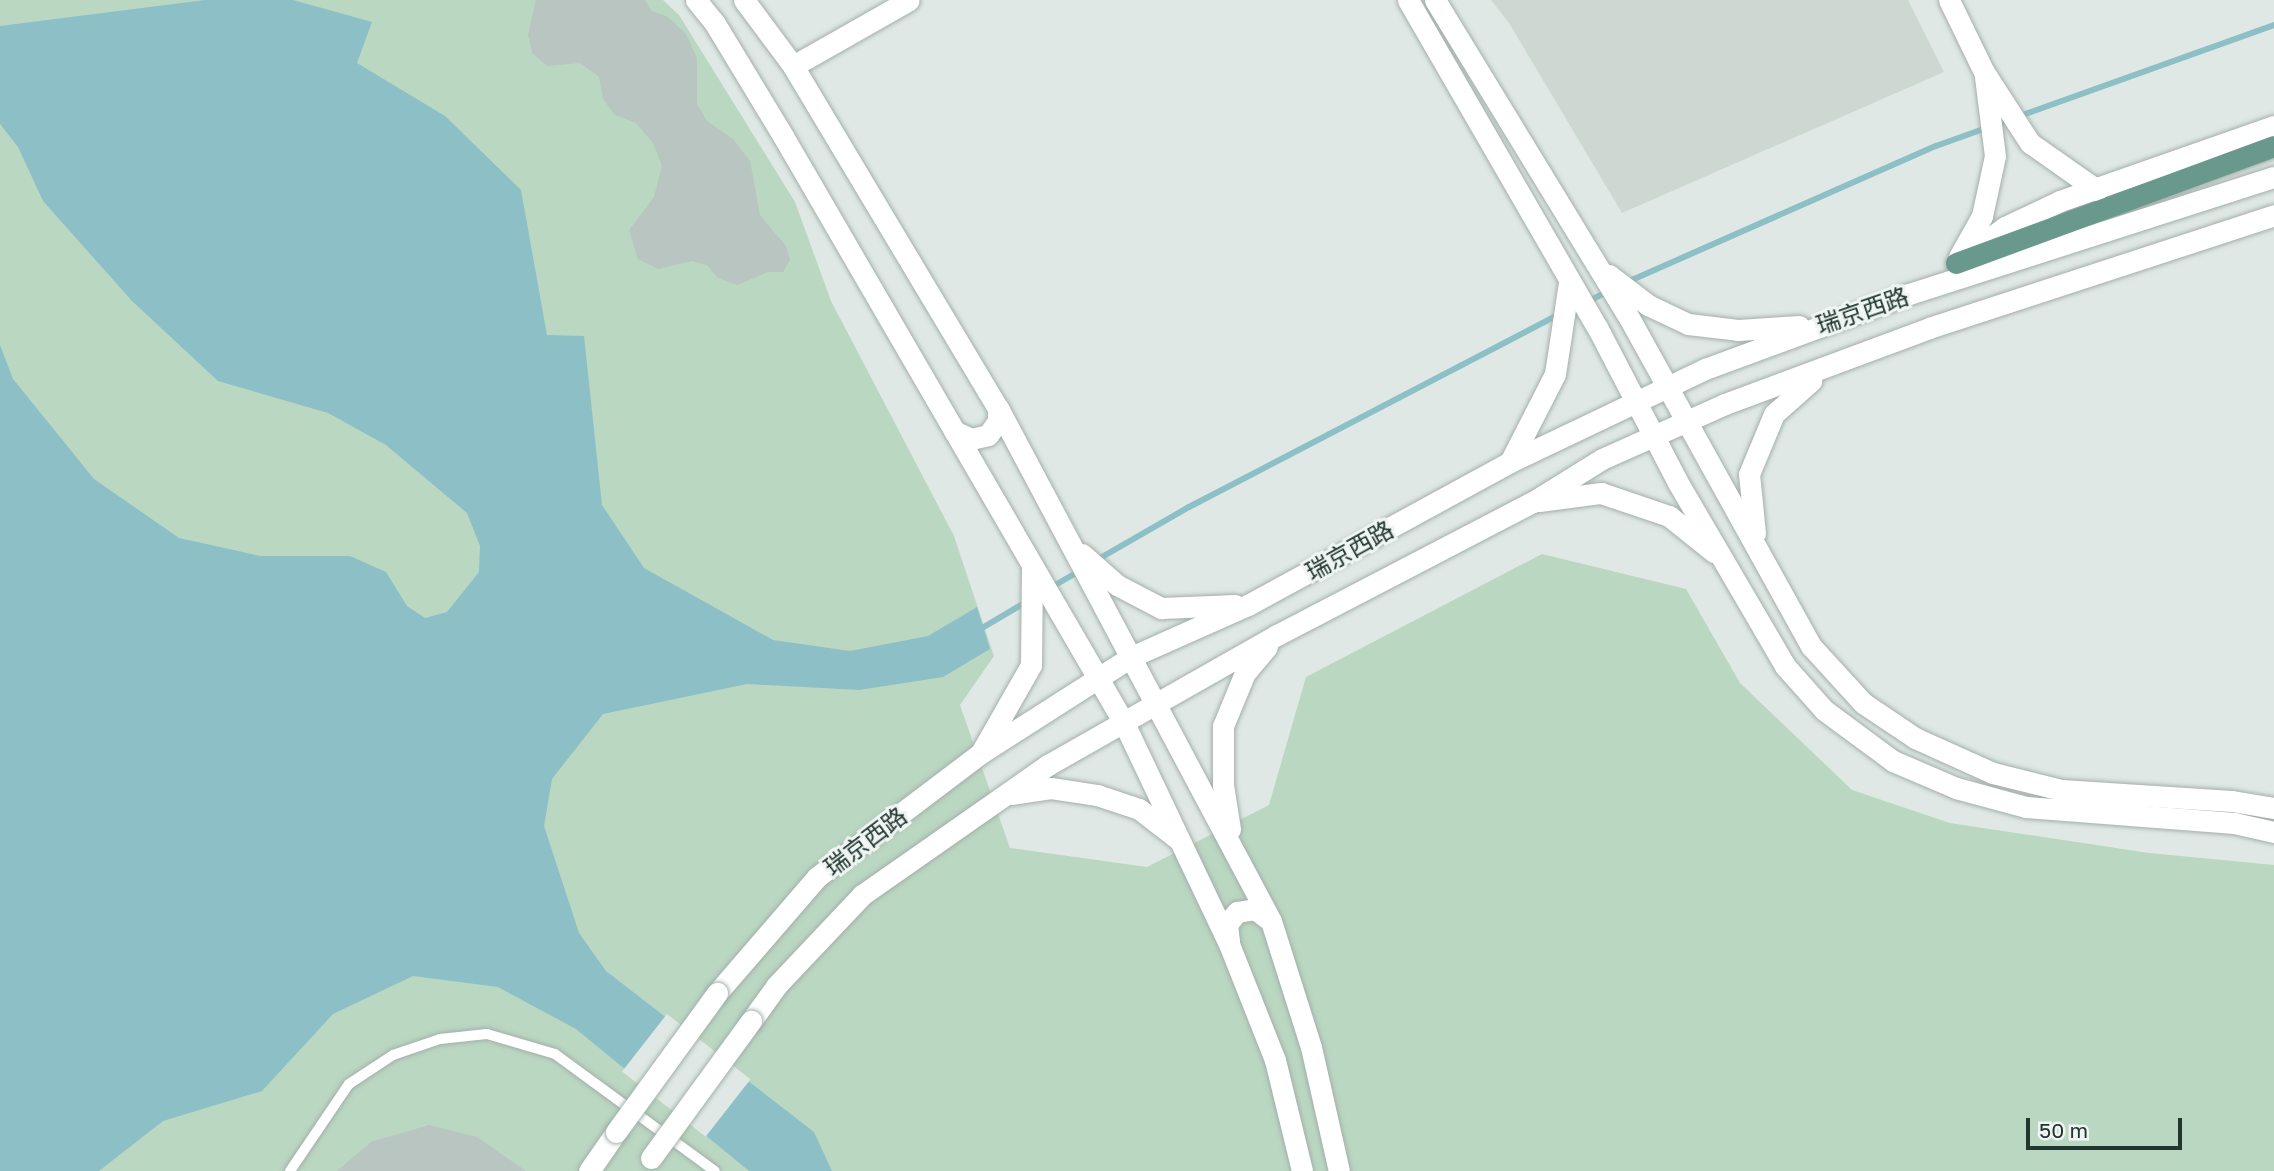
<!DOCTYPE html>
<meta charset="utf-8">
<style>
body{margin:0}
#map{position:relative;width:2274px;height:1171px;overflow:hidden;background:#dfe8e4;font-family:"Golos Text","Noto Sans SC",sans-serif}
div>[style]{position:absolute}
.built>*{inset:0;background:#cdd8d3}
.green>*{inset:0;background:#bad7c2}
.water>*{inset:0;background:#8dbfc7}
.pier>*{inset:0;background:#dfe8e4;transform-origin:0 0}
.stream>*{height:6px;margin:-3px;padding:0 3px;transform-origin:3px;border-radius:3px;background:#8dbfc7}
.building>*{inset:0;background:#b8c5c0}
.roads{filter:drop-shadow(0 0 2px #a3afaa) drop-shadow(0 0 2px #a3afaa)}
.lane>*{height:10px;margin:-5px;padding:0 5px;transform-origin:5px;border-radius:5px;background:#fff}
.street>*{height:21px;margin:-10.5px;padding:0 10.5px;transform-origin:10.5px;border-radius:10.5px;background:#fff}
.secondary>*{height:21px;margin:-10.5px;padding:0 10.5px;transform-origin:10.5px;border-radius:10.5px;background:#fff}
.primary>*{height:21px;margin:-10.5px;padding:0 10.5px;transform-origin:10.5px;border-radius:10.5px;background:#69988c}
.bridges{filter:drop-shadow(0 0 2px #a0b2ab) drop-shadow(0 0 2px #a0b2ab)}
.secondary-bridge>*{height:21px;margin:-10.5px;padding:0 10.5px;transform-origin:10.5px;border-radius:10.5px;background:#fff}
span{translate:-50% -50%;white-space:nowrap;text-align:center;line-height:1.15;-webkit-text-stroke:6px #eff5f2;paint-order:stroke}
.street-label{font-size:24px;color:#223630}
.scale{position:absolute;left:2026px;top:1118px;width:156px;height:32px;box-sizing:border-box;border:4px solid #223630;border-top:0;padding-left:9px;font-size:21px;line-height:24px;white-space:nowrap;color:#223630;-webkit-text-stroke:5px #eff5f2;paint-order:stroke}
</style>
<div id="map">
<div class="built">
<i style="clip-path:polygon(1491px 0,1908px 0,1944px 72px,1622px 213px,1509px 23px)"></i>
</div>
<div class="green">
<i style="clip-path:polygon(0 0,663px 0,679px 15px,795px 202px,831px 301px,954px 536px,994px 656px,960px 705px,1010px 848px,1147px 867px,1269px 805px,1306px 677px,1542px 554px,1686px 589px,1740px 683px,1852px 790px,1950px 823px,2149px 853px,2274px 865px,2274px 1171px,0 1171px)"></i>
</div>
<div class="water">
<i style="clip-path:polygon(205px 0,293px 0,372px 22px,357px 63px,445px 116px,521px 190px,547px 335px,584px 336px,602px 505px,644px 568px,773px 640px,850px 651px,928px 636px,977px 607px,990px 649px,943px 677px,859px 690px,747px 684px,603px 714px,552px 779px,544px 826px,579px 933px,606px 971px,814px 1132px,832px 1171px,749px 1171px,576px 1029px,498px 987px,413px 976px,333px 1014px,262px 1091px,163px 1121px,99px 1171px,0 1171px,0 345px,13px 379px,94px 479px,179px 538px,260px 556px,350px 556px,386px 572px,407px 606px,425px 618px,447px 612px,479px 572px,480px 546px,467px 513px,386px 445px,328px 413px,218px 381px,132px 301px,43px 201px,18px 147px,0 124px,0 26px)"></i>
</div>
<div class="pier">
<i style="left:667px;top:1014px;width:106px;height:73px;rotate:38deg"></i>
</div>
<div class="stream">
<i style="left:1625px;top:283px;width:340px;rotate:-23.8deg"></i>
<i style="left:1936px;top:146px;width:359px;rotate:-19.7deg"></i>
<i style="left:1587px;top:302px;width:25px;rotate:-27deg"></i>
<i style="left:1095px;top:561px;width:108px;rotate:-29.9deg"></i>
<i style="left:1189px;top:507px;width:416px;rotate:-27.5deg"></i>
<i style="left:1050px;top:588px;width:34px;rotate:-30deg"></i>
<i style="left:977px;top:631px;width:59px;rotate:-30.5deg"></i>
</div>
<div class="building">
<i style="clip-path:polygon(536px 0,645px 0,652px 11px,668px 17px,686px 34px,697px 58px,697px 104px,707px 121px,733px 139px,750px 161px,760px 215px,786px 246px,790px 260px,783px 272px,768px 272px,737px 285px,718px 278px,707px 265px,692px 261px,658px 269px,638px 259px,629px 230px,654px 197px,662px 166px,653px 143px,636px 123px,615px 115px,603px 99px,599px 77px,580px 63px,547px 66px,532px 53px,528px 35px)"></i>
<i style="clip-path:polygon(429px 1125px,477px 1137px,526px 1171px,337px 1171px,371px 1142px)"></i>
</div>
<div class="roads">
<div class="lane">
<i style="left:290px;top:1171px;width:105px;rotate:-55.9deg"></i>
<i style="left:349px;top:1084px;width:53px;rotate:-33.4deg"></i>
<i style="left:393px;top:1055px;width:50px;rotate:-18.8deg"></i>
<i style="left:440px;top:1039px;width:47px;rotate:-6.1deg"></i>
<i style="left:487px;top:1034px;width:71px;rotate:16.4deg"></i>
<i style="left:555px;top:1054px;width:198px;rotate:36.2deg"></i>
</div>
<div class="street">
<i style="left:793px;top:66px;width:133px;rotate:-29.6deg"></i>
</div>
<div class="secondary">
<i style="left:696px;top:0;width:28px;rotate:51deg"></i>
<i style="left:714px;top:22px;width:133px;rotate:58.8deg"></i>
<i style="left:783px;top:136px;width:679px;rotate:59.85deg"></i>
<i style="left:1124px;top:723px;width:245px;rotate:64.6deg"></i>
<i style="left:1229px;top:944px;width:125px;rotate:68.4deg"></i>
<i style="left:1275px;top:1060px;width:114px;rotate:76.3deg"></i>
<i style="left:744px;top:0;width:82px;rotate:53.4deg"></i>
<i style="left:793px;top:66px;width:399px;rotate:59.1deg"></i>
<i style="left:998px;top:408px;width:581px;rotate:61.98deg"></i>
<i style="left:1271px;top:921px;width:132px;rotate:72.4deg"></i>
<i style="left:1311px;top:1047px;width:127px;rotate:77.3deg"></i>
<i style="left:1408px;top:0;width:378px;rotate:60deg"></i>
<i style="left:1597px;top:327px;width:174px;rotate:62.5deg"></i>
<i style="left:1677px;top:481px;width:214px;rotate:59.7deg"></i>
<i style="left:1785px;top:666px;width:59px;rotate:48.4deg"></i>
<i style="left:1824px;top:710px;width:86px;rotate:36.5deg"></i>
<i style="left:1893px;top:761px;width:69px;rotate:23.2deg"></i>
<i style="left:1956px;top:788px;width:73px;rotate:15.2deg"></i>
<i style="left:2026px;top:807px;width:209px;rotate:4.4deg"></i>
<i style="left:2234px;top:823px;width:41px;rotate:12.7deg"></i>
<i style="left:1435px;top:0;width:368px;rotate:58.6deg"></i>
<i style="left:1627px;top:314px;width:380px;rotate:61deg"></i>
<i style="left:1811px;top:646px;width:77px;rotate:47.6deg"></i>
<i style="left:1863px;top:703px;width:63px;rotate:33.9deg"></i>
<i style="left:1915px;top:738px;width:85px;rotate:24.2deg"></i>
<i style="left:1993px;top:773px;width:70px;rotate:14deg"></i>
<i style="left:2061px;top:790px;width:171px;rotate:3.7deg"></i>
<i style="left:2232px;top:801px;width:43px;rotate:9.5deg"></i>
<i style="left:1949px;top:0;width:80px;rotate:64.1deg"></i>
<i style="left:1984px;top:72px;width:85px;rotate:57.1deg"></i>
<i style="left:2030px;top:143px;width:82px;rotate:35deg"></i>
<i style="left:1959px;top:257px;width:47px;rotate:-60.7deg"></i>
<i style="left:1982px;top:216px;width:61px;rotate:-77.8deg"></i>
<i style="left:1995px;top:156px;width:80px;rotate:-97.2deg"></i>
<i style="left:1962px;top:258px;width:53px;rotate:-35.8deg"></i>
<i style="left:2005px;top:227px;width:61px;rotate:-25.3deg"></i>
<i style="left:2060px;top:201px;width:227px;rotate:-19.3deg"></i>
<i style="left:1609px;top:275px;width:49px;rotate:37.6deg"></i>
<i style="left:1648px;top:305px;width:44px;rotate:25.4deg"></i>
<i style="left:1688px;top:324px;width:50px;rotate:6.8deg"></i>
<i style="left:1738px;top:330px;width:61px;rotate:-3.8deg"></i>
<i style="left:954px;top:431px;width:19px;rotate:25deg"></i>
<i style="left:971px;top:439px;width:17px;rotate:-13deg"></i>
<i style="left:988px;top:435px;width:17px;rotate:-54deg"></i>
<i style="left:998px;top:421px;width:13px;rotate:-90deg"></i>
<i style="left:1510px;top:462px;width:99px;rotate:-62.9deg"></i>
<i style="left:1555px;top:374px;width:93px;rotate:-81.3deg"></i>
<i style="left:1539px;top:501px;width:63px;rotate:-7.4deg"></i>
<i style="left:1601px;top:493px;width:72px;rotate:18.7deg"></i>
<i style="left:1669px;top:516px;width:58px;rotate:38.7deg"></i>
<i style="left:1755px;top:533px;width:59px;rotate:-95.8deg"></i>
<i style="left:1749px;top:474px;width:65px;rotate:-67.4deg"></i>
<i style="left:1774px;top:414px;width:50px;rotate:-41.7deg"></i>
<i style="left:1082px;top:554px;width:47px;rotate:41.5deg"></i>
<i style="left:1117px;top:585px;width:50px;rotate:27.6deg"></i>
<i style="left:1161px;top:608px;width:74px;rotate:-2.3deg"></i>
<i style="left:982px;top:751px;width:99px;rotate:-60.3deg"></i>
<i style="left:1031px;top:665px;width:98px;rotate:-89.4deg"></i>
<i style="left:1011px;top:794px;width:40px;rotate:-8.5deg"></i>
<i style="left:1051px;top:788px;width:47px;rotate:8.7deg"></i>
<i style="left:1097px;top:795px;width:44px;rotate:18.4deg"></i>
<i style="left:1139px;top:809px;width:49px;rotate:37.6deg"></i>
<i style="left:1230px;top:829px;width:45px;rotate:-99deg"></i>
<i style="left:1223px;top:785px;width:59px;rotate:-90deg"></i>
<i style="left:1223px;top:726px;width:57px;rotate:-67.5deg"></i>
<i style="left:1245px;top:673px;width:34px;rotate:-50deg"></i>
<i style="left:1229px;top:941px;width:17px;rotate:-97deg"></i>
<i style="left:1227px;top:924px;width:16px;rotate:-50deg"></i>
<i style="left:1237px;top:912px;width:18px;rotate:-9deg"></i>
<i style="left:1255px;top:909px;width:20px;rotate:37deg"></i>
<i style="left:717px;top:993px;width:153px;rotate:-49.2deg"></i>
<i style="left:817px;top:877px;width:206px;rotate:-37.1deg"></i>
<i style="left:981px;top:753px;width:178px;rotate:-32.6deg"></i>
<i style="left:1131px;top:657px;width:128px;rotate:-24deg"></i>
<i style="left:1248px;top:605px;width:298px;rotate:-28.6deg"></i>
<i style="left:1510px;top:462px;width:216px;rotate:-25.5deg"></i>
<i style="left:1705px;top:369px;width:217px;rotate:-20.2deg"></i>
<i style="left:1909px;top:294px;width:383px;rotate:-17.8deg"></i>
<i style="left:751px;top:1021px;width:44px;rotate:-54.2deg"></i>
<i style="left:777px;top:985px;width:124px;rotate:-46.6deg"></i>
<i style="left:862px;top:895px;width:227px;rotate:-35deg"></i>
<i style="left:1048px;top:765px;width:263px;rotate:-29.6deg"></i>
<i style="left:1277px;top:635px;width:288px;rotate:-27.5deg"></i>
<i style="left:1533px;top:502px;width:81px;rotate:-31.9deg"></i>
<i style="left:1602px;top:459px;width:135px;rotate:-24.1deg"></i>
<i style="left:1725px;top:404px;width:218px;rotate:-20.4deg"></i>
<i style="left:1929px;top:328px;width:363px;rotate:-18.1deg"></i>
<i style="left:589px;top:1171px;width:47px;rotate:-55.3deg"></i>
</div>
<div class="primary">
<i style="left:1956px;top:263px;width:339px;rotate:-20.2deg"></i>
</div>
</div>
<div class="bridges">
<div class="secondary-bridge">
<i style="left:616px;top:1132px;width:172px;rotate:-54deg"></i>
<i style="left:651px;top:1158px;width:170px;rotate:-53.9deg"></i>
</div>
</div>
<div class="street-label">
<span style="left:1862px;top:310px;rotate:-19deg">瑞京西路</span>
<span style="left:1349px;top:550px;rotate:-29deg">瑞京西路</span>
<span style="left:865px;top:841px;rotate:-37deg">瑞京西路</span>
</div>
<div class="scale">50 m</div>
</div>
